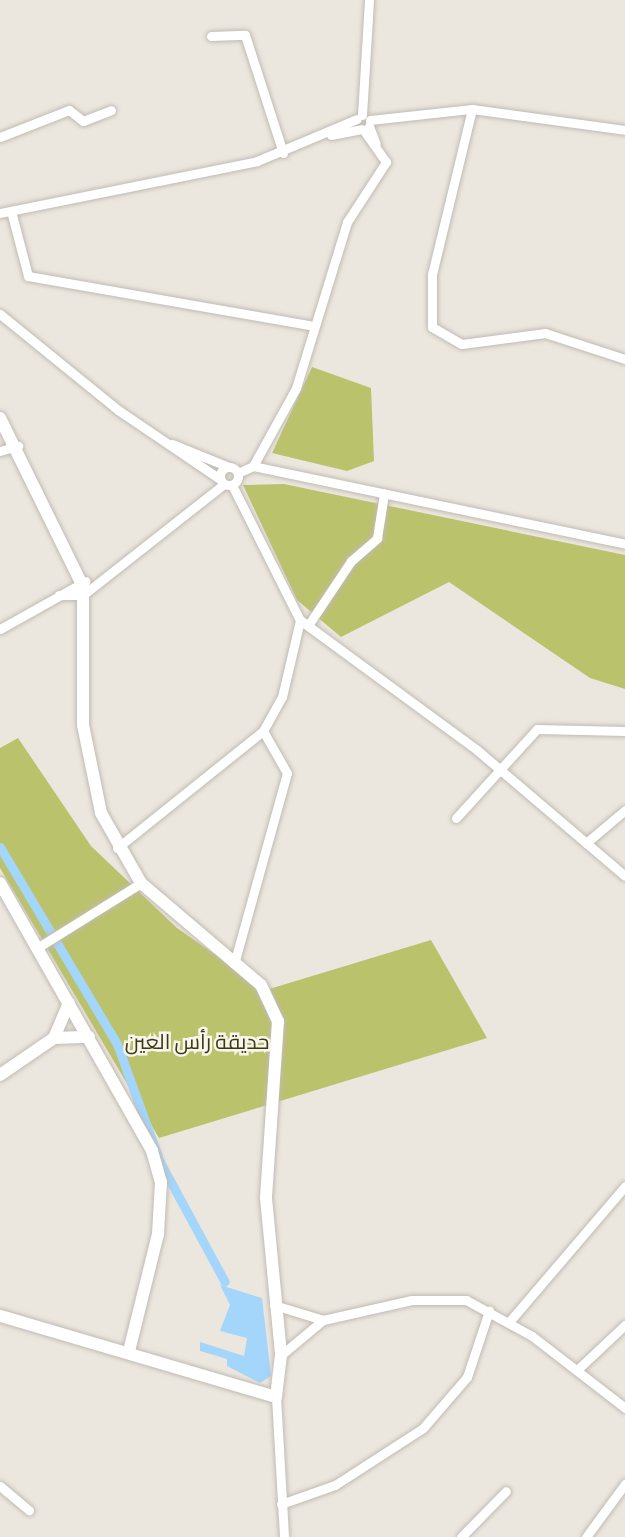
<!DOCTYPE html>
<meta charset="utf-8">
<style>
body{margin:0}
#map{position:relative;width:625px;height:1537px;overflow:hidden;background:#ece7de;font-family:Barlow,Cairo,sans-serif}
div>[style]{position:absolute}
.green>*{inset:0;background:#bbc26c}
.water>*{inset:0;background:#a4d5fa}
.canal>*{height:9px;margin:-4.5px;padding:0 4.5px;transform-origin:4.5px;border-radius:4.5px;background:#a4d5fa}
.roads{filter:drop-shadow(0 0 2px #c0bbb3) drop-shadow(0 0 2px #c0bbb3)}
.minor>*{height:9px;margin:-4.5px;padding:0 4.5px;transform-origin:4.5px;border-radius:4.5px;background:#fff}
.minor>.ring{margin:-4.5px;padding:0;box-sizing:content-box;background:none;border:9px solid #fff;border-radius:50%}
.tertiary>*{height:12px;margin:-6px;padding:0 6px;transform-origin:6px;border-radius:6px;background:#fff}
span{translate:-50% -50%;white-space:nowrap;text-align:center;line-height:1.15;-webkit-text-stroke:5px #f9f4ec;paint-order:stroke}
.park-label{font-size:21px;color:#393b13}
</style>
<div id="map">
<div class="green">
<i style="clip-path:polygon(312px 367px,371px 388px,374px 461px,347px 471px,272px 453px)"></i>
<i style="clip-path:polygon(284px 484px,625px 555px,625px 689px,590px 678px,449px 582px,341px 637px,297px 600px,243px 485px)"></i>
<i style="clip-path:polygon(18px 738px,91px 846px,177px 928px,266px 990px,431px 940px,487px 1038px,159px 1138px,0 868px,0 748px)"></i>
</div>
<div class="water">
<i style="clip-path:polygon(220px 1285px,262px 1298px,271px 1376px,260px 1383px,227px 1366px,227px 1359px,200px 1351px,200px 1342px,244px 1356px,247px 1338px,220px 1331px,230px 1305px)"></i>
</div>
<div class="canal">
<i style="left:0;top:847px;width:229px;rotate:59.3deg"></i>
<i style="left:117px;top:1044px;width:126px;rotate:70deg"></i>
<i style="left:160px;top:1162px;width:136px;rotate:61.6deg"></i>
</div>
<div class="roads">
<div class="minor">
<i style="left:211px;top:36px;width:34px;rotate:-2deg"></i>
<i style="left:245px;top:35px;width:124px;rotate:72.1deg"></i>
<i style="left:472px;top:109px;width:170px;rotate:103.6deg"></i>
<i style="left:432px;top:274px;width:53px;rotate:90deg"></i>
<i style="left:432px;top:327px;width:34px;rotate:30deg"></i>
<i style="left:462px;top:344px;width:84px;rotate:-7.5deg"></i>
<i style="left:545px;top:333px;width:84px;rotate:18deg"></i>
<i style="left:362px;top:115px;width:115px;rotate:-86.5deg"></i>
<i style="left:370px;top:120px;width:103px;rotate:-6.2deg"></i>
<i style="left:472px;top:109px;width:154px;rotate:7.8deg"></i>
<i style="left:369px;top:126px;width:19px;rotate:69deg"></i>
<i style="left:331px;top:135px;width:31px;rotate:-11deg"></i>
<i style="left:0;top:137px;width:74px;rotate:-21.4deg"></i>
<i style="left:69px;top:110px;width:18px;rotate:38deg"></i>
<i style="left:83px;top:121px;width:30px;rotate:-21deg"></i>
<i style="left:11px;top:211px;width:67px;rotate:75.3deg"></i>
<i style="left:28px;top:276px;width:290px;rotate:9.9deg"></i>
<i style="left:0;top:213px;width:262px;rotate:-11.4deg"></i>
<i style="left:257px;top:161px;width:108px;rotate:-22.8deg"></i>
<i style="left:0;top:314px;width:152px;rotate:39.1deg"></i>
<i style="left:118px;top:410px;width:123px;rotate:34.1deg"></i>
<i style="left:172px;top:444px;width:61px;rotate:22deg"></i>
<i style="left:0;top:451px;width:19px;rotate:-16deg"></i>
<i style="left:253px;top:466px;width:89px;rotate:-61.1deg"></i>
<i style="left:296px;top:388px;width:174px;rotate:-72.9deg"></i>
<i style="left:347px;top:222px;width:72px;rotate:-57deg"></i>
<i style="left:386px;top:162px;width:39px;rotate:-125deg"></i>
<i class="ring" style="left:220px;top:467px;width:9px;height:9px"></i>
<i style="left:238px;top:473px;width:17px;rotate:-25deg"></i>
<i style="left:253px;top:466px;width:380px;rotate:11.8deg"></i>
<i style="left:232px;top:485px;width:151px;rotate:63.3deg"></i>
<i style="left:300px;top:620px;width:220px;rotate:36.3deg"></i>
<i style="left:477px;top:750px;width:194px;rotate:40.4deg"></i>
<i style="left:59px;top:595px;width:24px"></i>
<i style="left:83px;top:595px;width:179px;rotate:-38.2deg"></i>
<i style="left:309px;top:624px;width:76px;rotate:-56.3deg"></i>
<i style="left:351px;top:561px;width:35px;rotate:-41deg"></i>
<i style="left:377px;top:538px;width:45px;rotate:-81deg"></i>
<i style="left:0;top:629px;width:98px;rotate:-29.2deg"></i>
<i style="left:456px;top:818px;width:120px;rotate:-47.7deg"></i>
<i style="left:537px;top:729px;width:88px;rotate:1.3deg"></i>
<i style="left:586px;top:843px;width:51px;rotate:-40.2deg"></i>
<i style="left:117px;top:848px;width:187px;rotate:-38.7deg"></i>
<i style="left:263px;top:731px;width:39px;rotate:-61deg"></i>
<i style="left:282px;top:697px;width:79px;rotate:-76.8deg"></i>
<i style="left:37px;top:948px;width:123px;rotate:-32deg"></i>
<i style="left:234px;top:964px;width:198px;rotate:-74.5deg"></i>
<i style="left:287px;top:773px;width:48px;rotate:-119.7deg"></i>
<i style="left:274px;top:1305px;width:51px;rotate:17deg"></i>
<i style="left:323px;top:1320px;width:91px;rotate:-12.7deg"></i>
<i style="left:412px;top:1300px;width:54px"></i>
<i style="left:466px;top:1300px;width:75px;rotate:28.6deg"></i>
<i style="left:532px;top:1336px;width:118px;rotate:37.7deg"></i>
<i style="left:509px;top:1322px;width:179px;rotate:-49.5deg"></i>
<i style="left:281px;top:1355px;width:55px;rotate:-39.8deg"></i>
<i style="left:577px;top:1370px;width:66px;rotate:-43.2deg"></i>
<i style="left:276px;top:1397px;width:140px;rotate:86.7deg"></i>
<i style="left:0;top:1486px;width:38px;rotate:40deg"></i>
<i style="left:281px;top:1504px;width:57px;rotate:-19.4deg"></i>
<i style="left:335px;top:1485px;width:105px;rotate:-32.9deg"></i>
<i style="left:423px;top:1428px;width:67px;rotate:-49.2deg"></i>
<i style="left:467px;top:1377px;width:70px;rotate:-71.6deg"></i>
<i style="left:461px;top:1537px;width:64px;rotate:-45.6deg"></i>
<i style="left:586px;top:1537px;width:66px;rotate:-53.7deg"></i>
</div>
<div class="tertiary">
<i style="left:0;top:418px;width:188px;rotate:63.8deg"></i>
<i style="left:83px;top:587px;width:138px;rotate:90deg"></i>
<i style="left:83px;top:725px;width:90px;rotate:78.4deg"></i>
<i style="left:101px;top:813px;width:81px;rotate:60.3deg"></i>
<i style="left:141px;top:883px;width:157px;rotate:40.4deg"></i>
<i style="left:261px;top:985px;width:40px;rotate:65deg"></i>
<i style="left:278px;top:1021px;width:177px;rotate:93.9deg"></i>
<i style="left:266px;top:1198px;width:158px;rotate:84.5deg"></i>
<i style="left:281px;top:1355px;width:42px;rotate:96.8deg"></i>
<i style="left:276px;top:1397px;width:288px;rotate:-163.6deg"></i>
<i style="left:0;top:883px;width:308px;rotate:60.4deg"></i>
<i style="left:152px;top:1151px;width:32px;rotate:74deg"></i>
<i style="left:161px;top:1182px;width:52px;rotate:93.3deg"></i>
<i style="left:158px;top:1234px;width:121px;rotate:103.9deg"></i>
<i style="left:54px;top:1038px;width:38px;rotate:-67deg"></i>
<i style="left:0;top:1075px;width:65px;rotate:-34.4deg"></i>
<i style="left:54px;top:1038px;width:35px;rotate:-2deg"></i>
</div>
</div>
<div class="park-label">
<span style="left:197px;top:1041px">حديقة رأس العين</span>
</div>
</div>
